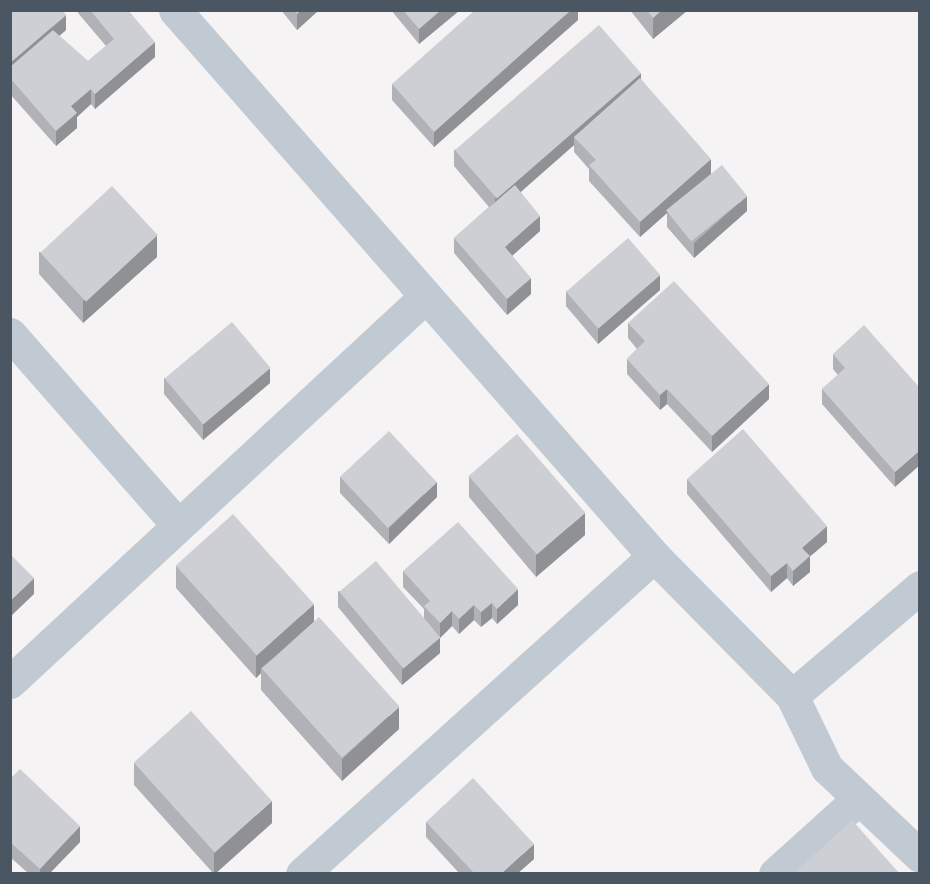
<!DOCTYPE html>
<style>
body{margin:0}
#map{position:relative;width:930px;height:884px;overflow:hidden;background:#f5f3f3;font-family:"Sofia Sans Condensed",sans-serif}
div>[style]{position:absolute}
.minor>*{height:33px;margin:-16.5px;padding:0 16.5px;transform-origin:16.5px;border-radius:16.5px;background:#c1cad2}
.wall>*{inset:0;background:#b0b2b7}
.shaded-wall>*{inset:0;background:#909195}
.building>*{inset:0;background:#cdcfd5;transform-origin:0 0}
span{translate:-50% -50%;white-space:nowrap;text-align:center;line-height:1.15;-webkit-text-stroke:6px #fff;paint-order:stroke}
.frame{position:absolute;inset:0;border:12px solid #4a5661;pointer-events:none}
</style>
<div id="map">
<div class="minor">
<i style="left:175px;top:10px;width:726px;rotate:48.74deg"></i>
<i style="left:654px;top:556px;width:197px;rotate:45.4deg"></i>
<i style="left:792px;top:696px;width:80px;rotate:64.1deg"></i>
<i style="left:827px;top:768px;width:128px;rotate:43.4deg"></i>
<i style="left:10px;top:334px;width:254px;rotate:48.7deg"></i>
<i style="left:10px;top:682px;width:567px;rotate:-42.86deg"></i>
<i style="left:792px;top:696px;width:168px;rotate:-40.4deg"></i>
<i style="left:302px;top:874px;width:474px;rotate:-42.1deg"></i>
<i style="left:775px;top:874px;width:112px;rotate:-42.1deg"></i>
</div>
<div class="wall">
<i style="clip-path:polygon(10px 10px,66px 30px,59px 36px,88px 61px,106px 46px,78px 13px,78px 10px,128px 10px,155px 57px,95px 109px,91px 104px,77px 117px,77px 128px,56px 146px,10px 94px)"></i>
<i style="clip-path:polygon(281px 10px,319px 10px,297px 30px)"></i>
<i style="clip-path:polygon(391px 10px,460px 10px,419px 44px)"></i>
<i style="clip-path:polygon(578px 10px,578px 20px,434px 147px,392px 100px,392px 84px)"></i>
<i style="clip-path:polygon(630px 10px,688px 10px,653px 39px)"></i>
<i style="clip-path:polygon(641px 79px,711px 174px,747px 211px,694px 258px,667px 227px,667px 213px,640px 237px,589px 181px,589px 169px,574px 152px,574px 145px,521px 192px,540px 231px,512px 256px,531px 294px,507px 315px,454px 253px,454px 238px,489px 207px,454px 166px,454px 150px)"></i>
<i style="clip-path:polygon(39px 252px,157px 257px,83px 323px,39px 274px)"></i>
<i style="clip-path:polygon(660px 290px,598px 344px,566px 306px,566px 291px)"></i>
<i style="clip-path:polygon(628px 323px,769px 399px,712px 452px,667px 404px,660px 410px,627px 374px,627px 359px,637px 349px,628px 338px)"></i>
<i style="clip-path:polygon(833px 354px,920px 388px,895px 487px,822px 404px,822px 389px,838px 375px,833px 369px)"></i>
<i style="clip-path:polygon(164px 378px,270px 383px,203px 440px,164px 394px)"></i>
<i style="clip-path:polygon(469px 476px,585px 535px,536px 577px,469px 497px)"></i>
<i style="clip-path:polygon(340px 477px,437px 497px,389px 544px,340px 493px)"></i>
<i style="clip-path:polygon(687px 479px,827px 542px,810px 556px,810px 572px,793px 586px,787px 578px,771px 592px,687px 494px)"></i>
<i style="clip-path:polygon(176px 566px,314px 621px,399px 729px,342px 781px,261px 690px,261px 673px,256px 678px,176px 588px)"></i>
<i style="clip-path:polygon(403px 571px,518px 605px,497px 624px,492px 618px,481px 627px,474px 620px,459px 634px,452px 626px,440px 638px,440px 653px,402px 685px,338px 607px,338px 591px,424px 619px,424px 609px,403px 587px)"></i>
<i style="clip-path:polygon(134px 763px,272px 823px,216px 873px,213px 873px,134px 785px)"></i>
<i style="clip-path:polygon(10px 779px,80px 842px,50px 873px,28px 873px,10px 857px)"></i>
<i style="clip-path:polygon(426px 822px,534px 859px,518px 873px,459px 873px,426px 837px)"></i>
</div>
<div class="shaded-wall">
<i style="clip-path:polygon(301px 10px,319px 10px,297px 30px,297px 14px)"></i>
<i style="clip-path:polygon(441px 10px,460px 10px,419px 44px,419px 29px)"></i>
<i style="clip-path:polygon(571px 10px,578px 10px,578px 20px,434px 147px,434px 132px)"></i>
<i style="clip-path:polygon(662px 10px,688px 10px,653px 39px,653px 18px)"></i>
<i style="clip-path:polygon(66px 15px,66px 30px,11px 78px,10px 63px)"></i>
<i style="clip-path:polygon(155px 42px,155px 57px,95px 109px,95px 94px)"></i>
<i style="clip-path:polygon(641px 73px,641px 88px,574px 137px,574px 145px,495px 214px,495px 198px)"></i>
<i style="clip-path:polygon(91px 89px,91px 104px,77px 117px,77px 128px,56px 146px,56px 131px,71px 106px)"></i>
<i style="clip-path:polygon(711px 159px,711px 174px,640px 237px,640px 222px)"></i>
<i style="clip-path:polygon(747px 196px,747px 211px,694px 258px,694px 243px)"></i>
<i style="clip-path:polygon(540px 216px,540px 231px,505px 262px,505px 247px)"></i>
<i style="clip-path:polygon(157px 235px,157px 257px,83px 323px,83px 301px)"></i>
<i style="clip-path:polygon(660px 275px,660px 290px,598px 344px,598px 328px)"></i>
<i style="clip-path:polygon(531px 278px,531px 294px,507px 315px,507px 299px)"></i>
<i style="clip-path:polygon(270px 368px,270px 383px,203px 440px,203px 424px)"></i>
<i style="clip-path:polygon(769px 384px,769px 399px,712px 452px,712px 436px)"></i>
<i style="clip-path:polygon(667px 389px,667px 404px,660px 410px,660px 395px)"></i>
<i style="clip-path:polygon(920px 450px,920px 465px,895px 487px,895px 472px)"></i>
<i style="clip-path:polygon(437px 482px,437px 497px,389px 544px,389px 528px)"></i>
<i style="clip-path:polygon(585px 513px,585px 535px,536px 577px,536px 555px)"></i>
<i style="clip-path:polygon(827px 526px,827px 542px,806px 560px,810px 556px,810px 572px,793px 586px,793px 571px,802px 548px)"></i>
<i style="clip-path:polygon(787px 563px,787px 578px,771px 592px,771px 576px)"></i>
<i style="clip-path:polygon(34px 578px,34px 594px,10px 617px,10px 601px)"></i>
<i style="clip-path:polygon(518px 589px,518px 605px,497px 624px,497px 609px)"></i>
<i style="clip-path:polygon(492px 603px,492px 618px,481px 627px,481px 612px)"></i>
<i style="clip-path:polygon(314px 604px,314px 626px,261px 668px,261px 673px,256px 678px,256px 656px)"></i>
<i style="clip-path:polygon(474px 605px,474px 620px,459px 634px,459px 619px)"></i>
<i style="clip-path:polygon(452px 611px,452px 626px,440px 638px,440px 653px,402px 685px,402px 669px,440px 638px,440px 623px)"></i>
<i style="clip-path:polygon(399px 707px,399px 729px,342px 781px,342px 759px)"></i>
<i style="clip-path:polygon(272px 801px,272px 823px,216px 873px,214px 873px,214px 853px)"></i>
<i style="clip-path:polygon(80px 826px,80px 842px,50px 873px,40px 873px,40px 869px)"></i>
<i style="clip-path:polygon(534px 844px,534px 859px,518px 873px,502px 873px)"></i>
</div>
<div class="building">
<i style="clip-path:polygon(10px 10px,62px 10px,66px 15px,10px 63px)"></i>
<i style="clip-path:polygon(90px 10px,128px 10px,155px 42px,95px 94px,91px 89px,71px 106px,77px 113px,56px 131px,10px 78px,10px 67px,53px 30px,88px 61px,114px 39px)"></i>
<i style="clip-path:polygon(294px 10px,301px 10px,297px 14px)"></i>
<i style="clip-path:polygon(403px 10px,441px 10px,419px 29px)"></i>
<i style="clip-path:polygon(475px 10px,571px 10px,434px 132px,392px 84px)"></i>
<i style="clip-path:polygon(647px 10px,662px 10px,653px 18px)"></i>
<i style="left:599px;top:25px;width:64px;height:191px;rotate:49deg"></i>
<i style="clip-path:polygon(640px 78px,711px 159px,640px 222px,589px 165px,596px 160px,574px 137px)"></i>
<i style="left:722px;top:165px;width:40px;height:72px;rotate:51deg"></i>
<i style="clip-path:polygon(515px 185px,540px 216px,505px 247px,531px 278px,507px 299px,454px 238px)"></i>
<i style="left:112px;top:186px;width:67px;height:98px;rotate:47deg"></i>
<i style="left:628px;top:238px;width:49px;height:82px;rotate:49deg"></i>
<i style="clip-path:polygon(674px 281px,769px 384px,712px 436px,667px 389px,660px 395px,627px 359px,645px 341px,628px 323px)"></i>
<i style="left:232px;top:322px;width:60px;height:88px;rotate:50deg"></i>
<i style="clip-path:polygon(864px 325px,920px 388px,920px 450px,895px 472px,822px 389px,845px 368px,833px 354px)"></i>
<i style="clip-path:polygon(743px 429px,827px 526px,802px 548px,810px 556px,793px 571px,787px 563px,771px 576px,687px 479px)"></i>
<i style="left:389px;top:431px;width:70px;height:67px;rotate:47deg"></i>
<i style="left:517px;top:434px;width:104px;height:64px;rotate:49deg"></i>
<i style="left:233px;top:514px;width:121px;height:77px;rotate:48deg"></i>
<i style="clip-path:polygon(458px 522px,518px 589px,497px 609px,492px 603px,481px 612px,474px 605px,459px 619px,452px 611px,440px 623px,424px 606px,430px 601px,403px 571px)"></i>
<i style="clip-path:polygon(10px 554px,34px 578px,10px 601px)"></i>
<i style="left:376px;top:561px;width:100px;height:48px;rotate:50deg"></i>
<i style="left:319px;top:617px;width:120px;height:77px;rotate:48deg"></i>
<i style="left:191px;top:711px;width:121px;height:77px;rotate:48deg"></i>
<i style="clip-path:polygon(20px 769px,80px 826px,40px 869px,10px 842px,10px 779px)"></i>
<i style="clip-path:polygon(473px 778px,534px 844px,502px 873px,474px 873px,426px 822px)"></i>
<i style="clip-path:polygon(852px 820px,899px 873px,795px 873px)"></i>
</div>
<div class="frame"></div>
</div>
